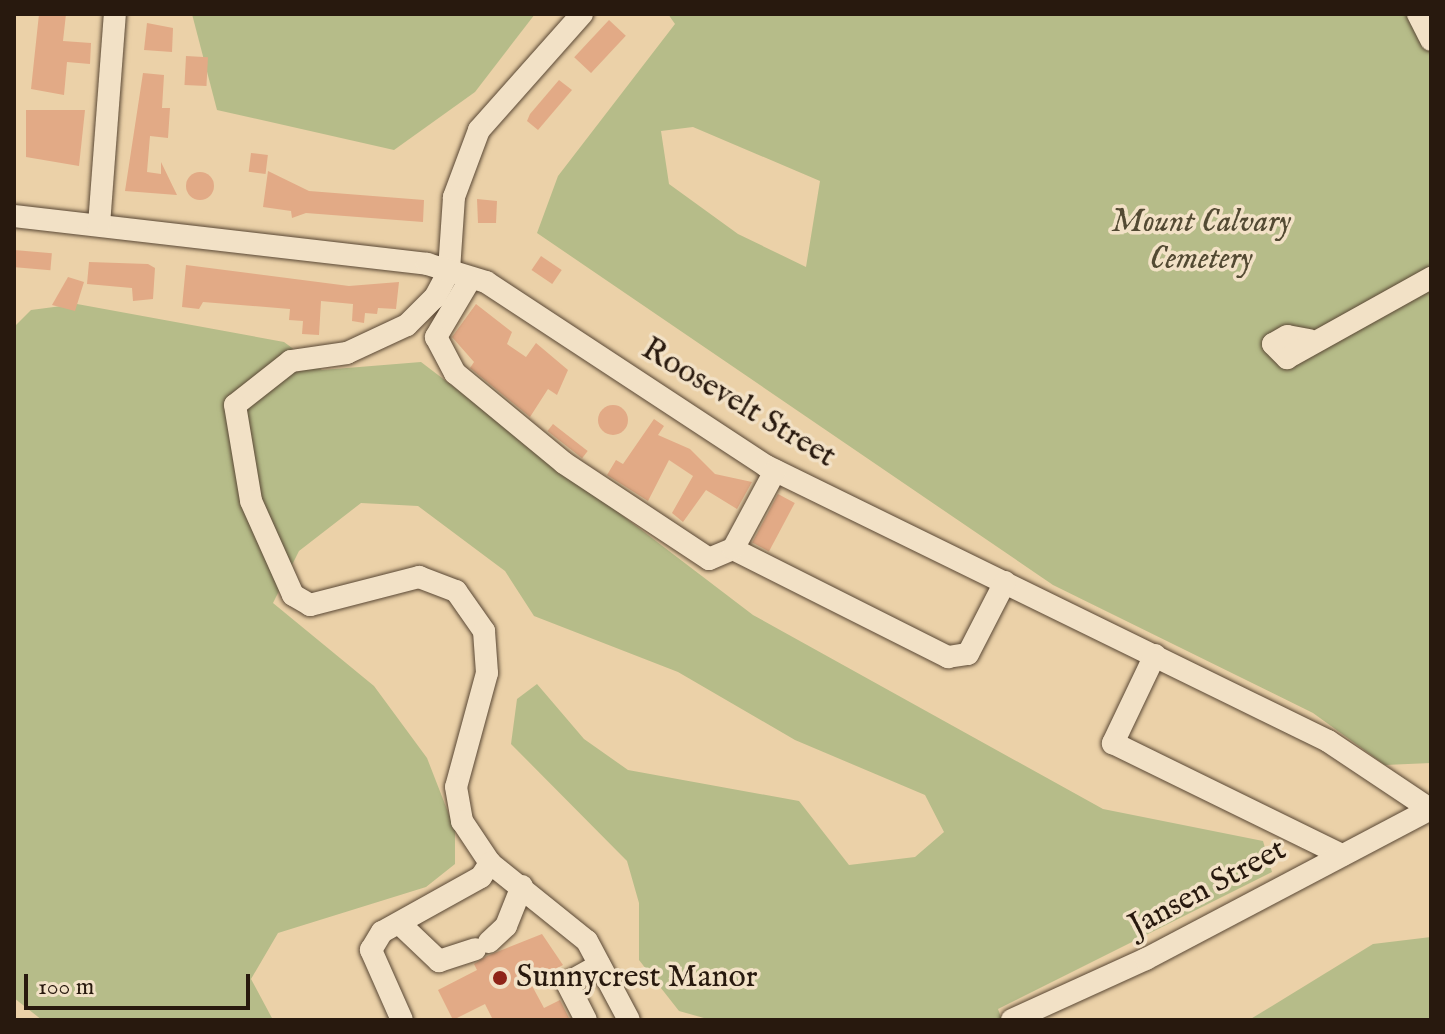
<!DOCTYPE html>
<style>
body{margin:0}
#map{position:relative;width:1445px;height:1034px;overflow:hidden;background:#ebd1a8;font-family:"IM FELL English",serif}
div>[style]{position:absolute}
.green>*{inset:0;background:#b6bc89}
.building>*{inset:0;background:#e2aa86;transform-origin:0 0}
.round{border-radius:50%}
.roads{filter:drop-shadow(0 0 2px #594734) drop-shadow(0 0 2px #594734)}
.minor>*{height:22px;margin:-11px;padding:0 11px;transform-origin:11px;border-radius:11px;background:#f2e1c6}
.dots>*{width:22px;height:22px;translate:-50% -50%;box-sizing:border-box;border:4px solid #f2e1c6;border-radius:50%}
span{translate:-50% -50%;white-space:nowrap;text-align:center;line-height:1.15;-webkit-text-stroke:7px #f2e1c6;paint-order:stroke}
.park-label{font-size:32px;color:#534a33;font-style:italic}
.street-label{font-size:32px;color:#28190e}
.poi-label{font-size:32px;color:#28190e}
.left{translate:0 -50%;text-align:left}
.frame{position:absolute;inset:0;border:16px solid #28190e;pointer-events:none}
.scale{position:absolute;left:24px;top:974px;width:226px;height:36px;box-sizing:border-box;border:4px solid #28190e;border-top:0;padding-left:10px;font-size:24px;line-height:28px;white-space:nowrap;color:#28190e;-webkit-text-stroke:6px #f2e1c6;paint-order:stroke}
</style>
<div id="map">
<div class="green">
<i style="clip-path:polygon(192px 14px,535px 14px,475px 92px,394px 150px,217px 110px)"></i>
<i style="clip-path:polygon(evenodd,668px 14px,1431px 14px,1431px 763px,1385px 765px,1313px 713px,1053px 585px,537px 233px,558px 176px,675px 24px,668px 14px,693px 127px,820px 181px,806px 267px,738px 234px,669px 184px,661px 131px,693px 127px)"></i>
<i style="clip-path:polygon(77px 304px,284px 342px,322px 370px,421px 362px,753px 615px,1103px 809px,1263px 841px,1272px 872px,998px 1009px,1002px 1020px,711px 1020px,679px 1011px,639px 960px,639px 903px,627px 861px,511px 744px,517px 699px,537px 684px,584px 739px,628px 770px,799px 801px,849px 865px,915px 857px,944px 832px,925px 795px,795px 740px,678px 672px,534px 616px,505px 571px,418px 506px,361px 503px,299px 551px,273px 603px,374px 686px,427px 758px,455px 830px,455px 864px,426px 887px,278px 933px,251px 979px,273px 1020px,42px 1020px,14px 998px,14px 327px,31px 310px)"></i>
<i style="clip-path:polygon(1431px 937px,1431px 1020px,1249px 1020px,1373px 944px)"></i>
</div>
<div class="building">
<i style="clip-path:polygon(39px 14px,66px 14px,63px 41px,91px 43px,90px 64px,67px 62px,64px 95px,31px 89px)"></i>
<i style="left:609px;top:20px;width:23px;height:51px;rotate:43deg"></i>
<i style="clip-path:polygon(147px 23px,173px 28px,172px 52px,144px 50px)"></i>
<i style="left:186px;top:56px;width:22px;height:29px;rotate:3deg"></i>
<i style="clip-path:polygon(143px 73px,164px 75px,162px 108px,170px 108px,168px 138px,150px 136px,147px 172px,161px 174px,161px 162px,177px 195px,125px 191px)"></i>
<i style="clip-path:polygon(559px 80px,572px 90px,538px 130px,527px 121px,530px 114px)"></i>
<i style="clip-path:polygon(26px 110px,85px 110px,79px 166px,26px 157px)"></i>
<i style="left:251px;top:153px;width:17px;height:19px;rotate:7deg"></i>
<i style="clip-path:polygon(268px 171px,309px 191px,424px 200px,423px 222px,306px 213px,292px 218px,291px 211px,263px 207px)"></i>
<i class="round" style="left:186px;top:172px;width:28px;height:28px"></i>
<i style="clip-path:polygon(477px 199px,497px 201px,496px 223px,478px 223px)"></i>
<i style="left:14px;top:250px;width:38px;height:17px;rotate:5deg"></i>
<i style="left:541px;top:256px;width:25px;height:17px;rotate:34deg"></i>
<i style="clip-path:polygon(89px 262px,148px 264px,155px 268px,153px 299px,133px 301px,132px 288px,87px 284px)"></i>
<i style="clip-path:polygon(186px 265px,349px 286px,399px 282px,396px 309px,378px 308px,377px 314px,365px 313px,364px 323px,352px 321px,353px 304px,321px 301px,319px 335px,302px 334px,303px 321px,289px 320px,290px 309px,203px 302px,199px 309px,182px 307px)"></i>
<i style="clip-path:polygon(68px 277px,84px 282px,75px 311px,52px 305px)"></i>
<i style="clip-path:polygon(476px 304px,512px 332px,507px 344px,526px 357px,536px 343px,568px 370px,557px 395px,548px 389px,530px 417px,470px 368px,474px 362px,452px 337px)"></i>
<i class="round" style="left:598px;top:405px;width:30px;height:30px"></i>
<i style="clip-path:polygon(654px 419px,664px 426px,658px 435px,690px 449px,715px 474px,752px 482px,737px 509px,706px 490px,683px 522px,672px 513px,693px 476px,669px 460px,648px 501px,607px 475px,616px 460px,623px 464px)"></i>
<i style="left:553px;top:424px;width:44px;height:9px;rotate:38deg"></i>
<i style="left:778px;top:494px;width:19px;height:55px;rotate:28deg"></i>
<i style="clip-path:polygon(542px 934px,563px 965px,530px 982px,544px 1008px,560px 1000px,570px 1020px,493px 1020px,485px 1004px,453px 1020px,438px 990px,477px 970px,474px 964px,487px 956px)"></i>
</div>
<div class="roads">
<div class="minor">
<i style="left:582px;top:14px;width:155px;rotate:131.6deg"></i>
<i style="left:479px;top:130px;width:72px;rotate:110.5deg"></i>
<i style="left:454px;top:197px;width:74px;rotate:93.9deg"></i>
<i style="left:449px;top:271px;width:30px;rotate:118deg"></i>
<i style="left:435px;top:297px;width:40px;rotate:135deg"></i>
<i style="left:407px;top:325px;width:66px;rotate:155deg"></i>
<i style="left:347px;top:353px;width:57px;rotate:171.9deg"></i>
<i style="left:291px;top:361px;width:71px;rotate:141.8deg"></i>
<i style="left:235px;top:405px;width:97px;rotate:80.5deg"></i>
<i style="left:251px;top:501px;width:103px;rotate:65.9deg"></i>
<i style="left:293px;top:595px;width:20px;rotate:30deg"></i>
<i style="left:310px;top:605px;width:113px;rotate:-14.4deg"></i>
<i style="left:419px;top:577px;width:40px;rotate:21deg"></i>
<i style="left:456px;top:591px;width:49px;rotate:55deg"></i>
<i style="left:484px;top:631px;width:42px;rotate:85.9deg"></i>
<i style="left:487px;top:673px;width:118px;rotate:105.2deg"></i>
<i style="left:456px;top:787px;width:35px;rotate:80deg"></i>
<i style="left:462px;top:821px;width:50px;rotate:56.3deg"></i>
<i style="left:490px;top:863px;width:124px;rotate:38.8deg"></i>
<i style="left:587px;top:941px;width:89px;rotate:62deg"></i>
<i style="left:1418px;top:14px;width:29px;rotate:63deg"></i>
<i style="left:14px;top:216px;width:416px;rotate:6.6deg"></i>
<i style="left:427px;top:264px;width:62px;rotate:17deg"></i>
<i style="left:486px;top:282px;width:335px;rotate:33.3deg"></i>
<i style="left:766px;top:466px;width:626px;rotate:26.07deg"></i>
<i style="left:1328px;top:741px;width:124px;rotate:33.8deg"></i>
<i style="left:99px;top:225px;width:212px;rotate:-85.7deg"></i>
<i style="left:471px;top:278px;width:69px;rotate:120.7deg"></i>
<i style="left:436px;top:337px;width:41px;rotate:62.2deg"></i>
<i style="left:455px;top:373px;width:141px;rotate:39.5deg"></i>
<i style="left:564px;top:463px;width:174px;rotate:33.5deg"></i>
<i style="left:709px;top:559px;width:26px;rotate:-23deg"></i>
<i style="left:733px;top:549px;width:241px;rotate:26.7deg"></i>
<i style="left:948px;top:657px;width:20px;rotate:-9deg"></i>
<i style="left:968px;top:654px;width:81px;rotate:-62.8deg"></i>
<i style="left:1309px;top:340px;width:22px;rotate:-170deg"></i>
<i style="left:1287px;top:336px;width:16px;rotate:150deg"></i>
<i style="left:1273px;top:344px;width:20px;rotate:45deg"></i>
<i style="left:1287px;top:358px;width:165px;rotate:-29.1deg"></i>
<i style="left:733px;top:549px;width:89px;rotate:-61.7deg"></i>
<i style="left:1155px;top:655px;width:98px;rotate:115.5deg"></i>
<i style="left:1113px;top:743px;width:255px;rotate:26.1deg"></i>
<i style="left:400px;top:924px;width:54px;rotate:43.5deg"></i>
<i style="left:439px;top:961px;width:38px;rotate:-18deg"></i>
<i style="left:489px;top:942px;width:23px;rotate:-43deg"></i>
<i style="left:506px;top:926px;width:43px;rotate:-68.2deg"></i>
<i style="left:402px;top:1020px;width:77px;rotate:-113.9deg"></i>
<i style="left:371px;top:950px;width:21px;rotate:-59deg"></i>
<i style="left:382px;top:932px;width:113px;rotate:-29.1deg"></i>
<i style="left:481px;top:877px;width:17px;rotate:-57deg"></i>
<i style="left:586px;top:1020px;width:42px;rotate:-117.2deg"></i>
<i style="left:567px;top:983px;width:37px;rotate:-29deg"></i>
<i style="left:1012px;top:1020px;width:147px;rotate:-24.5deg"></i>
<i style="left:1146px;top:959px;width:321px;rotate:-27.8deg"></i>
</div>
</div>
<div class="dots">
<i style="left:500px;top:978px;background:#8f2418"></i>
</div>
<div class="park-label">
<span style="left:1201px;top:242px">Mount Calvary<br>Cemetery</span>
</div>
<div class="street-label">
<span style="left:738px;top:404px;rotate:31deg">Roosevelt Street</span>
<span style="left:1208px;top:889px;rotate:-28deg">Jansen Street</span>
</div>
<div class="poi-label">
<span class="left" style="left:516px;top:978px">Sunnycrest Manor</span>
</div>
<div class="frame"></div>
<div class="scale">100 m</div>
</div>
